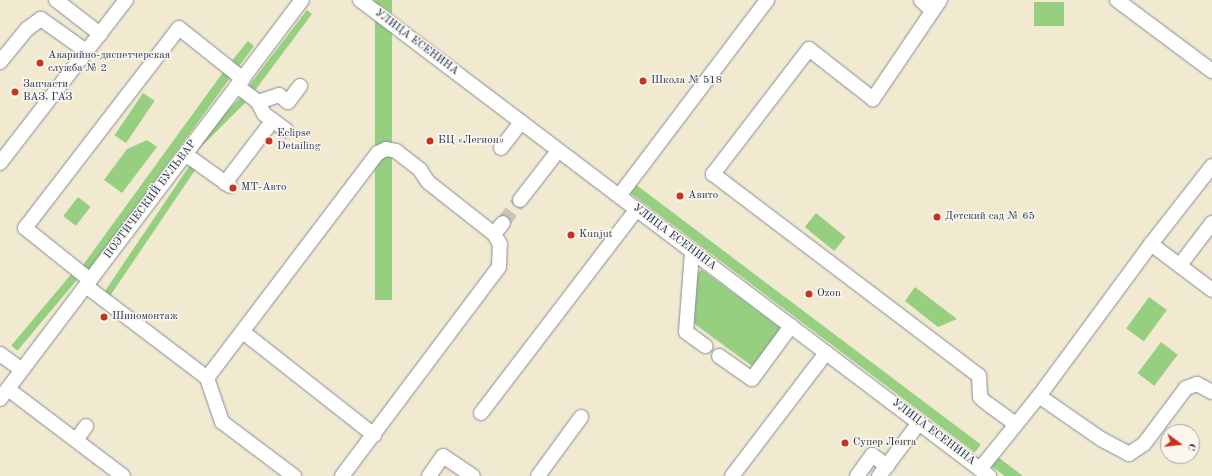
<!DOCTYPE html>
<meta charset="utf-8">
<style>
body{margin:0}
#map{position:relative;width:1212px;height:476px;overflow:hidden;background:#f1ead1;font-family:"Old Standard TT",serif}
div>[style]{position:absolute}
.green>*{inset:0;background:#97cf81;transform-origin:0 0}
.minor-tunnel>*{height:14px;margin-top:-7px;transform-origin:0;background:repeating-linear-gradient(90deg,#c6c5ba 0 14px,transparent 0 21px)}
.roads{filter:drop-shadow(0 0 1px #868c98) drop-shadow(0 0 1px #868c98)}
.minor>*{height:14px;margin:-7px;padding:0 7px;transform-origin:7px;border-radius:7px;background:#fff}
.dots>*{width:11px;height:11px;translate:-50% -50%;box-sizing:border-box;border:2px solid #fbf7ec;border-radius:50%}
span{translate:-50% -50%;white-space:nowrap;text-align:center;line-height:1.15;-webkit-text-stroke:3px #fbf7ec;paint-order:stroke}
.street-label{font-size:11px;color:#1b2f5e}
.poi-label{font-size:11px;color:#1b2f5e}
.left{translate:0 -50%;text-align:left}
.north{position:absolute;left:1160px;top:424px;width:40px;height:40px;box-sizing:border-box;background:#fbf7ec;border:1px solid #a1a7b3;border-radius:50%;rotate:105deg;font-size:11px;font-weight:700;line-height:16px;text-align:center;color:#1b2f5e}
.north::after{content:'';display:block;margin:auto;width:14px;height:18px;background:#c8321e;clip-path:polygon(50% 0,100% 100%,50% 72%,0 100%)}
</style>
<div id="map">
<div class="green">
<i style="left:375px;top:0;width:17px;height:300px"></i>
<i style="left:1064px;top:2px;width:24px;height:30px;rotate:90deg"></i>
<i style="clip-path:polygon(307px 10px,312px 14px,253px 93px,247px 88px)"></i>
<i style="clip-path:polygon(248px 41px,254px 46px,237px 69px,230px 63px)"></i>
<i style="left:224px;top:71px;width:9px;height:241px;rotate:36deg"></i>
<i style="left:143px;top:93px;width:14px;height:51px;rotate:34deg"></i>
<i style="left:242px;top:96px;width:7px;height:76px;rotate:45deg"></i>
<i style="clip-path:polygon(147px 140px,157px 147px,122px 193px,104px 180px,127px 149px)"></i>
<i style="left:190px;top:165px;width:7px;height:154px;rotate:34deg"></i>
<i style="left:635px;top:184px;width:433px;height:10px;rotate:37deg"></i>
<i style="left:78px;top:197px;width:16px;height:24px;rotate:38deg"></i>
<i style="left:816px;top:213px;width:38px;height:18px;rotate:39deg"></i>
<i style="clip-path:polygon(701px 269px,782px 329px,765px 356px,752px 366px,696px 325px,692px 319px,697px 275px)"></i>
<i style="left:73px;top:272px;width:8px;height:96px;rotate:40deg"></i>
<i style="clip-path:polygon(915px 287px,957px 319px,938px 327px,905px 301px)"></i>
<i style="left:1149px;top:297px;width:22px;height:39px;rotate:36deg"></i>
<i style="left:1161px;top:342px;width:21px;height:39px;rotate:37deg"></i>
<i style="clip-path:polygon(998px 457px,1023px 476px,1005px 476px,991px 466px)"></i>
</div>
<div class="minor-tunnel">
<i style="left:503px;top:223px;width:29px;rotate:-54deg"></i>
</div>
<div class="roads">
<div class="minor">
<i style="left:56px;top:0;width:56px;rotate:37.7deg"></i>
<i style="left:360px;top:0;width:789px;rotate:37.12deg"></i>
<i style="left:921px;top:0;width:16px;rotate:45deg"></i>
<i style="left:940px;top:0;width:120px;rotate:124.1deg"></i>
<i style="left:873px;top:99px;width:81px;rotate:-142deg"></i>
<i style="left:809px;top:49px;width:158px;rotate:127.5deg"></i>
<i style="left:713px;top:174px;width:334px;rotate:37.2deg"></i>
<i style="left:979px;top:376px;width:21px;rotate:87deg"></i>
<i style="left:980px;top:397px;width:6px;rotate:45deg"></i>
<i style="left:1117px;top:0;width:119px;rotate:36.8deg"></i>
<i style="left:0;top:62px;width:43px;rotate:-50.7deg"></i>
<i style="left:27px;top:29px;width:17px;rotate:-36deg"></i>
<i style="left:41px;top:19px;width:55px;rotate:35.4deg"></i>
<i style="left:237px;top:86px;width:26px;rotate:37deg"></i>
<i style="left:258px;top:102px;width:22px;rotate:-18deg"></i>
<i style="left:279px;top:95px;width:11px;rotate:38deg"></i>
<i style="left:288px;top:102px;width:20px;rotate:-53deg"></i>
<i style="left:258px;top:102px;width:13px;rotate:63deg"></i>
<i style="left:264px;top:114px;width:27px;rotate:36deg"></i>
<i style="left:501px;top:148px;width:33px;rotate:-52deg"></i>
<i style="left:185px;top:154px;width:55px;rotate:35.4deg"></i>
<i style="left:0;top:163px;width:206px;rotate:-52.3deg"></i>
<i style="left:225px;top:183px;width:79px;rotate:-52.7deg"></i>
<i style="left:619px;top:196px;width:246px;rotate:-52.9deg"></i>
<i style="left:520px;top:200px;width:62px;rotate:-52.2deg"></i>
<i style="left:1151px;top:244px;width:76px;rotate:37deg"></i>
<i style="left:692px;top:252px;width:80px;rotate:94.3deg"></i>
<i style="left:686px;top:332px;width:24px;rotate:36deg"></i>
<i style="left:1180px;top:265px;width:53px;rotate:-52.7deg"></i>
<i style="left:90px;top:280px;width:83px;rotate:-141.3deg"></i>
<i style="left:25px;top:228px;width:252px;rotate:-52.4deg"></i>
<i style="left:179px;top:28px;width:82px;rotate:38.6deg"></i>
<i style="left:86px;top:286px;width:152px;rotate:37.2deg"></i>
<i style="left:207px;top:378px;width:46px;rotate:71.2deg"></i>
<i style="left:222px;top:422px;width:90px;rotate:36.9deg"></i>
<i style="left:243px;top:332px;width:167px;rotate:38.2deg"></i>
<i style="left:0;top:354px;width:27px;rotate:36deg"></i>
<i style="left:719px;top:356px;width:40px;rotate:34.9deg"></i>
<i style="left:752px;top:379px;width:66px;rotate:-53.7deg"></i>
<i style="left:207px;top:378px;width:283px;rotate:-52.8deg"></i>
<i style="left:378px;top:153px;width:9px;rotate:-27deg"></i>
<i style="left:386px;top:149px;width:10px;rotate:11deg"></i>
<i style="left:396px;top:151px;width:31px;rotate:38deg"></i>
<i style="left:420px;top:170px;width:14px;rotate:56deg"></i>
<i style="left:428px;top:182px;width:84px;rotate:38.2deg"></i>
<i style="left:494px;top:234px;width:14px;rotate:-51deg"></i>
<i style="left:8px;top:389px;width:144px;rotate:37.1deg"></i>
<i style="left:1039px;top:396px;width:75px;rotate:34.7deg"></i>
<i style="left:1101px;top:439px;width:32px;rotate:28deg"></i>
<i style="left:1129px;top:454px;width:18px;rotate:-34deg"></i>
<i style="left:1144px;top:444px;width:70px;rotate:-53.1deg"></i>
<i style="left:1186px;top:388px;width:12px;rotate:-20deg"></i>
<i style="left:1197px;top:384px;width:17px;rotate:28deg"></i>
<i style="left:0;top:399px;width:500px;rotate:-52.88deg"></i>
<i style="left:988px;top:404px;width:34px;rotate:36deg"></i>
<i style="left:481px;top:413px;width:257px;rotate:-52.6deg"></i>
<i style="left:76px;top:440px;width:17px;rotate:-54deg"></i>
<i style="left:980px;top:469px;width:94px;rotate:-51.1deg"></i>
<i style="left:1039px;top:396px;width:189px;rotate:-53.6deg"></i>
<i style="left:1151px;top:244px;width:99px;rotate:-52deg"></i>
<i style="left:342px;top:476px;width:261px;rotate:-53.1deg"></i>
<i style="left:499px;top:267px;width:23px;rotate:-88deg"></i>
<i style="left:500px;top:244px;width:12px;rotate:-121deg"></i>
<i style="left:429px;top:476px;width:24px;rotate:-55deg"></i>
<i style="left:443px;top:456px;width:36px;rotate:34deg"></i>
<i style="left:538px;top:476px;width:73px;rotate:-53.9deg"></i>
<i style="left:732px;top:476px;width:155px;rotate:-52.6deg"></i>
<i style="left:857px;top:476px;width:26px;rotate:-54deg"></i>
<i style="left:872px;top:455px;width:19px;rotate:36deg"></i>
<i style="left:879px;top:476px;width:66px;rotate:-53deg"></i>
</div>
</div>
<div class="dots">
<i style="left:40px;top:63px;background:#c8321e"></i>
<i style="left:643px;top:81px;background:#c8321e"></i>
<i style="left:15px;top:92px;background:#c8321e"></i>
<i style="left:269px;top:141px;background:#c8321e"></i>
<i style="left:430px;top:141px;background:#c8321e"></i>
<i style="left:233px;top:188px;background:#c8321e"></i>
<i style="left:680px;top:196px;background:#c8321e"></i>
<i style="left:937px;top:217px;background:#c8321e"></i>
<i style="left:571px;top:235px;background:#c8321e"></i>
<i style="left:809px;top:294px;background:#c8321e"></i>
<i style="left:104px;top:317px;background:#c8321e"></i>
<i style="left:845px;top:443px;background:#c8321e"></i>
</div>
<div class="street-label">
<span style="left:416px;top:43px;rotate:37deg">УЛИЦА ЕСЕНИНА</span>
<span style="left:151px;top:200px;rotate:-53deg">ПОЭТИЧЕСКИЙ БУЛЬВАР</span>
<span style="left:674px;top:238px;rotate:37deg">УЛИЦА ЕСЕНИНА</span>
<span style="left:933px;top:433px;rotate:37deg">УЛИЦА ЕСЕНИНА</span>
</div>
<div class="poi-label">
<span class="left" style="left:48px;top:63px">Аварийно-диспетчерская<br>служба № 2</span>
<span class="left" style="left:651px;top:81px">Школа № 518</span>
<span class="left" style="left:23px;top:92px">Запчасти<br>ВАЗ, ГАЗ</span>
<span class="left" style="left:277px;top:141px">Eclipse<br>Detailing</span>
<span class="left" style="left:438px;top:141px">БЦ «Легион»</span>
<span class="left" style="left:241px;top:188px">МТ-Авто</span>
<span class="left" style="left:688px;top:196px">Авито</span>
<span class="left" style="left:945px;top:217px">Детский сад № 65</span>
<span class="left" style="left:579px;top:235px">Kunjut</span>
<span class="left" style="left:817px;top:294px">Ozon</span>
<span class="left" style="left:112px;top:317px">Шиномонтаж</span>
<span class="left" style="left:853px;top:443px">Супер Лента</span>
</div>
<div class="north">С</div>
</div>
